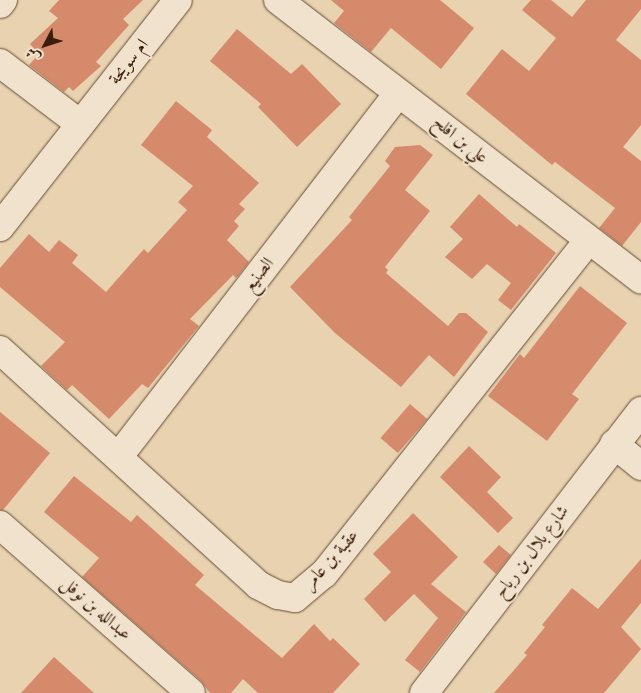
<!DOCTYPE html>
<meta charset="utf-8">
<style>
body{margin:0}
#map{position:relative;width:641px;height:693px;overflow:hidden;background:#e8d2b0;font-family:"IM FELL DW Pica",Amiri,serif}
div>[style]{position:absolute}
.building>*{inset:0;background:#d58a6b;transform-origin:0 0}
.roads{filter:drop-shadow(0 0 1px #664b34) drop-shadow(0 0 1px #664b34)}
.minor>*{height:28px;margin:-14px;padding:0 14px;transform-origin:14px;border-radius:14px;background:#f0e2cc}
span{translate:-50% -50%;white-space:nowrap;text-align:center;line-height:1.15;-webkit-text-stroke:4px #f0e2cc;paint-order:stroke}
.street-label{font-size:18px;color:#3b1e0a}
.north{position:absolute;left:20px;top:20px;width:50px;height:50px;-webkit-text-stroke:4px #f0e2cc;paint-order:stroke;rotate:230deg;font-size:14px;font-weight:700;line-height:20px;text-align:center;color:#3b1e0a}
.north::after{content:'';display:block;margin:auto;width:18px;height:22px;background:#3b1e0a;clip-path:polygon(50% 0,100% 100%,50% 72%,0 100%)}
</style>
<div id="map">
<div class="building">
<i style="clip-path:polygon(59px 0,143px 0,123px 19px,129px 25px,96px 62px,101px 66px,73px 91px,69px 87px,64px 92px,29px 65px,39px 54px,30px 44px,58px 18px,49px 11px)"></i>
<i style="clip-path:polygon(331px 0,440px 0,474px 28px,441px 69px,391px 28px,371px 52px,334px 23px,344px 11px)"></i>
<i style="clip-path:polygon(531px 0,551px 0,572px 17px,586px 0,641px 0,641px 9px,616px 40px,641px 60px,641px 125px,623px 147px,641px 161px,641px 222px,622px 246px,599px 228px,615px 208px,555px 162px,552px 165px,466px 94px,502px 49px,529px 71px,556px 38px,522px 10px)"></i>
<i style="clip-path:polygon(237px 29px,291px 74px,302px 64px,341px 104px,297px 147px,258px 107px,261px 104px,210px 61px)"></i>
<i style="clip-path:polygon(176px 101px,212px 130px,207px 137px,259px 183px,239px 204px,245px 209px,234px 221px,239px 226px,227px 240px,249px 262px,238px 276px,236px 278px,233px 275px,190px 319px,199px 326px,148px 388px,142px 384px,109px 419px,72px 385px,67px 390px,41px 366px,65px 342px,0 287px,0 268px,29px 234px,49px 252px,59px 240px,78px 255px,72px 263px,106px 292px,144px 249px,148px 253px,187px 210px,178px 202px,193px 186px,141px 145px)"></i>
<i style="clip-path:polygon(420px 145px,433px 155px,405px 190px,430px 211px,385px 267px,388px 270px,386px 273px,448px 326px,459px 313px,466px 313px,488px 332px,454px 377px,429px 355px,401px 387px,335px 333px,290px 287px,352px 220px,349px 217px,390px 166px,385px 161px,395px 147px)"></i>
<i style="clip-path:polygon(479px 194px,517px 227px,519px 224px,556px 253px,511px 310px,498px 300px,511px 283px,487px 264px,472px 279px,445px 257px,463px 239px,450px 227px)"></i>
<i style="clip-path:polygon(580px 286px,627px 323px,572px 394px,579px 399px,547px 441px,488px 396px,520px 354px,524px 358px)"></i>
<i style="left:410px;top:404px;width:23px;height:45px;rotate:41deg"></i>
<i style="clip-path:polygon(0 412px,50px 453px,3px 510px,0 510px)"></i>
<i style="clip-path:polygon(469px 446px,501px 477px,487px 492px,513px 518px,498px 533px,440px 477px)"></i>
<i style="clip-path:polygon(74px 476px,131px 522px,137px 515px,204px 575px,195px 585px,282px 658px,314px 624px,330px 641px,333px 638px,360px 664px,333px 693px,258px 693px,243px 679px,231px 693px,210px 693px,201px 681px,82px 577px,99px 558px,44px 512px)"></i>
<i style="clip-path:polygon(413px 513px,458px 557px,431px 584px,466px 612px,420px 672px,405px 660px,438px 618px,414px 594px,385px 622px,364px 599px,391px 572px,373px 554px)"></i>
<i style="clip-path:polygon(499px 545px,511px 555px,496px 574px,483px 562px)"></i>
<i style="clip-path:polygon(641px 559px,641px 603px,621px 627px,641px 649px,604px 693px,494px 693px,527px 655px,524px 653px,545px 627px,542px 625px,572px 588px,598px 609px)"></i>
<i style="clip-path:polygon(54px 657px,94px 693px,21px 693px)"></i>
</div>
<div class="roads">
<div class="minor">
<i style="left:278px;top:0;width:458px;rotate:37.6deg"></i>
<i style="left:0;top:4px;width:5px;rotate:-53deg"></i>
<i style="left:0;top:63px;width:101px;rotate:37.3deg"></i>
<i style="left:0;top:227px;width:288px;rotate:-51.9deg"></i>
<i style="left:0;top:350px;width:349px;rotate:42.3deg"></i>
<i style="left:258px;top:585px;width:22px;rotate:27deg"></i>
<i style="left:278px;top:595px;width:17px;rotate:10deg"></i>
<i style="left:295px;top:598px;width:38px;rotate:-40deg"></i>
<i style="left:324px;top:574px;width:426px;rotate:-51.6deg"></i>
<i style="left:614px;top:444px;width:35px;rotate:39deg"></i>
<i style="left:119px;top:456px;width:458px;rotate:-52.4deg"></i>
<i style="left:0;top:525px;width:254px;rotate:41.3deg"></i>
<i style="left:424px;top:693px;width:356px;rotate:-52.4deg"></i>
</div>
</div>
<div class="street-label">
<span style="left:129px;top:62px;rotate:-52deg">ام سويجة</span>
<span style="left:460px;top:140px;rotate:38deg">علي بن افلح</span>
<span style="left:259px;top:275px;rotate:-52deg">الصنيع</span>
<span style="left:532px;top:552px;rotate:-53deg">شارع بلال بن رباح</span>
<span style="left:331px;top:560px;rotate:-48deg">عقبة بن عامر</span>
<span style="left:96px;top:609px;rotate:41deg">عبدالله بن نوفل</span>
</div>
<div class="north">ش</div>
</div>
